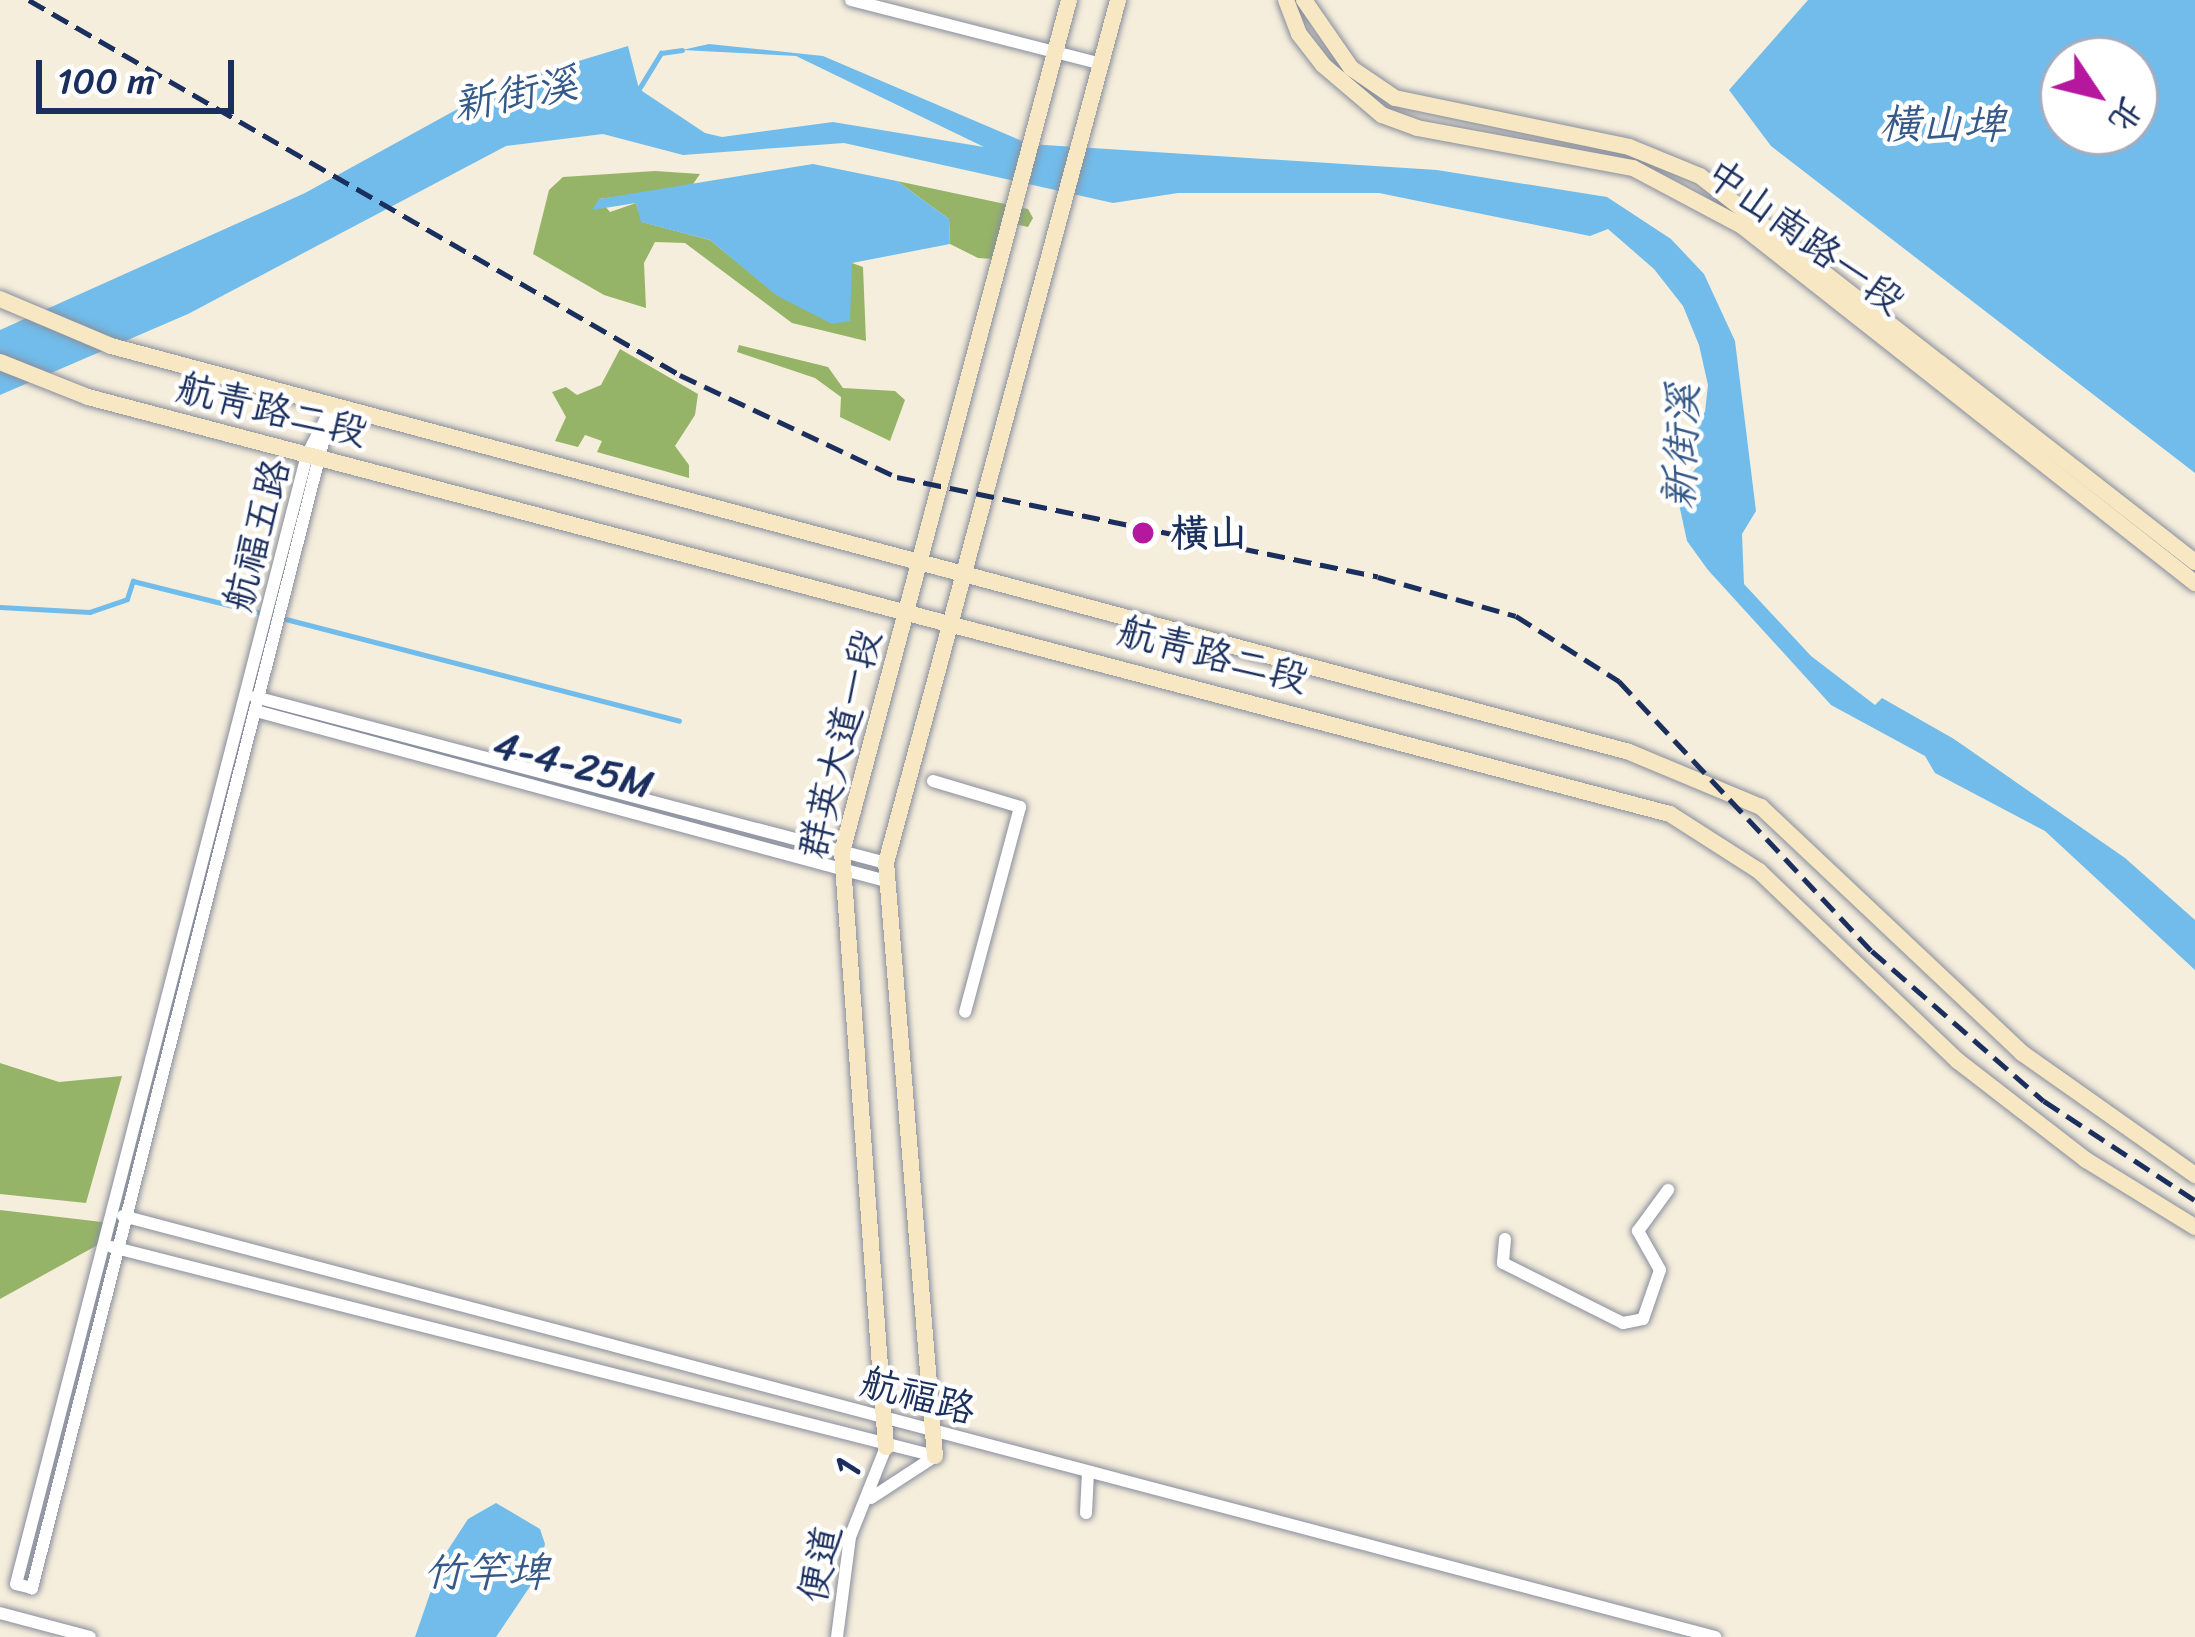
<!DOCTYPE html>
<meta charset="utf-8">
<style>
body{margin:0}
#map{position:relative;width:2195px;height:1637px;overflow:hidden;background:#f6eedc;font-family:Sriracha,"LXGW WenKai TC",sans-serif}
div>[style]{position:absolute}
.forest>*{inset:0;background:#96b467}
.water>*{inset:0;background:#71bcea}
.stream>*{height:4.5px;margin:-2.25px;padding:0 2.25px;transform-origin:2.25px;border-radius:2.25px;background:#71bcea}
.roads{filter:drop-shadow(0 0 3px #888e9d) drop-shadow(0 0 3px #888e9d)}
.street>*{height:12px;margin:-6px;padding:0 6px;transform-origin:6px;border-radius:6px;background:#fff}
.secondary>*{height:16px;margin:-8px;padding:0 8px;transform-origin:8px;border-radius:8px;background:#f7e8c3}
.rail>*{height:4.5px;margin-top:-2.25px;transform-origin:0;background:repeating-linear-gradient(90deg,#1b2f5e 0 18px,transparent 0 27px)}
.dots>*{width:33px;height:33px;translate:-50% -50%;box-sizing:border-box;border:6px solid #fff;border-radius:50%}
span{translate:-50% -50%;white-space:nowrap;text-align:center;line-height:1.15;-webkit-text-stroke:9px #fff;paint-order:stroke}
.street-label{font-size:39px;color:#1b2f5e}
.poi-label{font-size:39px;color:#1b2f5e;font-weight:700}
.left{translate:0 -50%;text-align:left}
.water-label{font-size:42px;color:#355988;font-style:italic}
.north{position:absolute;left:2039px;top:36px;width:120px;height:120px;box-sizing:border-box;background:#fff;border:3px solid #a4acbf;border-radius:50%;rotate:125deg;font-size:33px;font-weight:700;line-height:48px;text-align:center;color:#1b2f5e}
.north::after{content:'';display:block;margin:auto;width:42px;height:54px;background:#b5179e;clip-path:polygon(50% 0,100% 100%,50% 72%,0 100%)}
.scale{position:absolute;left:36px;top:60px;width:198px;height:54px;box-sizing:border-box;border:6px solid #1b2f5e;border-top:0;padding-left:15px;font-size:36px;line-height:42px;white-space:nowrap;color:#1b2f5e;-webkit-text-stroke:9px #fff;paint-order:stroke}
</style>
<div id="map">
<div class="forest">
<i style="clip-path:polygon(655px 171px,700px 174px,691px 187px,599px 199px,610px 212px,636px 203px,642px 222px,710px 240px,776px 294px,852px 263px,863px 267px,866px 341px,792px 323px,685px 243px,655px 242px,644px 263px,646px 308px,604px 295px,533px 254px,549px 190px,563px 177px)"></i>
<i style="clip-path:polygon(897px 181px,1028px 209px,1033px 218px,1028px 227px,1011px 223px,994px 259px,978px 258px,950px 244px,949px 219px)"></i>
<i style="clip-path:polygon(739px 345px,828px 367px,843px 388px,895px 391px,905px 400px,890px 441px,840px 417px,841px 397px,815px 378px,737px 352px)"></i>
<i style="clip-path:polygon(620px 349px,698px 394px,695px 415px,675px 446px,689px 465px,689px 478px,597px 452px,602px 441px,585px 435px,578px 447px,555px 441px,566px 417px,552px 392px,566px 387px,577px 395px,601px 385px)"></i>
<i style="clip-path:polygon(0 1063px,59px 1082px,122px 1076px,86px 1203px,0 1194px)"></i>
<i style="clip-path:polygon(0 1210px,119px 1224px,123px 1231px,0 1299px)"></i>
</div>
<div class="water">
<i style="clip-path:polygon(evenodd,1808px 0,2195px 0,2195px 473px,1771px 146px,1729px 90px,1808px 0,2063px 60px,2135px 60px,2135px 132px,2063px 132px,2063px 60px)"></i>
<i style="clip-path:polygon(709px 44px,823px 56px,1029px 144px,1437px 170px,1607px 197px,1671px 239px,1704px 274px,1735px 341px,1756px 511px,1742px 534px,1744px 584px,1811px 656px,1875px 705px,1882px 698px,1954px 739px,2125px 858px,2195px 920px,2195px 970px,2045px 831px,1935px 773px,1925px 756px,1831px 705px,1708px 570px,1687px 541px,1676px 490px,1700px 464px,1692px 421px,1705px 412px,1708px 385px,1699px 345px,1683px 306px,1654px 269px,1608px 229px,1590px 236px,1379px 193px,1178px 193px,1113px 203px,844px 143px,683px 155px,603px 134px,506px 146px,188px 314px,0 395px,0 330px,305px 193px,503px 84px,628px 46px,639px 89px,705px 133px,722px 137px,833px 122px,984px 147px,796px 56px,682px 50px)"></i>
<i style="clip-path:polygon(813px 164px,897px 181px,949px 219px,950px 244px,852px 263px,850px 321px,832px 324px,776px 295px,710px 240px,641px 222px,636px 203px,592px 210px,599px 199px)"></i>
<i style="clip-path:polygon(496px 1503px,540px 1529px,545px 1544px,537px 1576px,496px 1637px,415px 1637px,442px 1559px,468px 1519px)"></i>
</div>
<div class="stream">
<i style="left:639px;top:89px;width:42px;rotate:-58.6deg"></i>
<i style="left:661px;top:53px;width:21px;rotate:-8deg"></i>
<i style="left:0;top:607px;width:90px;rotate:3.2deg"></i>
<i style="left:90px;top:612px;width:39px;rotate:-19deg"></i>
<i style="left:127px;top:599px;width:19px;rotate:-72deg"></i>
<i style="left:133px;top:581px;width:136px;rotate:14deg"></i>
<i style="left:282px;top:618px;width:410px;rotate:14.5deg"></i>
</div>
<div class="roads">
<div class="street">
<i style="left:851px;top:0;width:259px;rotate:14.3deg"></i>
<i style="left:332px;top:407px;width:1219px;rotate:104.25deg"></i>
<i style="left:32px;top:1588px;width:16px;rotate:-166deg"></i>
<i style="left:16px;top:1584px;width:1166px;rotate:-75.55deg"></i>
<i style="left:307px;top:455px;width:54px;rotate:-62.5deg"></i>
<i style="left:255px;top:697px;width:652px;rotate:14.74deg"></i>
<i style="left:256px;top:711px;width:653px;rotate:15.1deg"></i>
<i style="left:933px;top:781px;width:91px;rotate:16.6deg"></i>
<i style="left:1020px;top:807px;width:212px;rotate:105deg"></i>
<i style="left:123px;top:1216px;width:1647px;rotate:14.81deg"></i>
<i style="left:1505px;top:1239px;width:24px;rotate:95deg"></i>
<i style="left:1503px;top:1263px;width:134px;rotate:26.6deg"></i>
<i style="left:1623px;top:1323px;width:20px;rotate:-11deg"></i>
<i style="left:1643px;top:1319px;width:52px;rotate:-70.9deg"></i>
<i style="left:1660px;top:1270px;width:45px;rotate:-119.4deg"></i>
<i style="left:1638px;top:1231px;width:51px;rotate:-53.8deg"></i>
<i style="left:112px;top:1247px;width:849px;rotate:14.25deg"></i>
<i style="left:871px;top:1498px;width:75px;rotate:-33.1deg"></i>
<i style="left:1086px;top:1513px;width:41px;rotate:-87.2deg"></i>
<i style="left:0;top:1613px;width:93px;rotate:14.9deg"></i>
<i style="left:837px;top:1637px;width:101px;rotate:-82.6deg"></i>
<i style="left:850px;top:1537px;width:97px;rotate:-68.2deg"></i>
</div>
<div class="secondary">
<i style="left:1286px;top:0;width:36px;rotate:69deg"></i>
<i style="left:1299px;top:34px;width:39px;rotate:52deg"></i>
<i style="left:1323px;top:65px;width:77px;rotate:40.3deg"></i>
<i style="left:1382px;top:115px;width:37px;rotate:20deg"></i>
<i style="left:1417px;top:128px;width:220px;rotate:10.5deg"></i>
<i style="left:1633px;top:168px;width:123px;rotate:28deg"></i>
<i style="left:1742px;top:226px;width:577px;rotate:38.24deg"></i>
<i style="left:1304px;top:0;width:83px;rotate:55.3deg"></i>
<i style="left:1351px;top:68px;width:53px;rotate:34.3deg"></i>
<i style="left:1395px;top:98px;width:239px;rotate:11.8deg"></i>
<i style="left:1629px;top:147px;width:77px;rotate:22.2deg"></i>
<i style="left:1700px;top:176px;width:628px;rotate:37.95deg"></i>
<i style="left:0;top:299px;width:121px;rotate:22.9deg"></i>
<i style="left:111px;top:346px;width:1571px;rotate:14.97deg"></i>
<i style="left:1629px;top:752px;width:143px;rotate:22.6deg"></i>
<i style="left:1761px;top:807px;width:359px;rotate:43.3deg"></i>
<i style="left:2022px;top:1053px;width:212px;rotate:35.2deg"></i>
<i style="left:0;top:362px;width:95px;rotate:21.7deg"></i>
<i style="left:88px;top:397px;width:1636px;rotate:14.77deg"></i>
<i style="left:1670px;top:814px;width:106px;rotate:32.6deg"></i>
<i style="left:1759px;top:871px;width:275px;rotate:43.7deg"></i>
<i style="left:1958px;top:1061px;width:162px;rotate:37.7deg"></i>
<i style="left:2086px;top:1160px;width:128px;rotate:31.6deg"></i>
<i style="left:886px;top:1447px;width:597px;rotate:-94.23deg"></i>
<i style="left:842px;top:852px;width:882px;rotate:-75.08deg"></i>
<i style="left:935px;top:1456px;width:595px;rotate:-94.72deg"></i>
<i style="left:886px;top:863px;width:894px;rotate:-74.95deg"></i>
</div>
</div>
<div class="rail">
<i style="left:29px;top:0;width:751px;rotate:29.94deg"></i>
<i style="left:680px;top:375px;width:240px;rotate:25.2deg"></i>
<i style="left:897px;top:477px;width:491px;rotate:11.7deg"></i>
<i style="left:1378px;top:577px;width:143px;rotate:15.8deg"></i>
<i style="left:1516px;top:616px;width:122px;rotate:32.3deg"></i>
<i style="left:1619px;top:681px;width:370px;rotate:46.9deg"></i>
<i style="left:1872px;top:951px;width:228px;rotate:41.1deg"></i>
<i style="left:2044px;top:1101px;width:181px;rotate:33.3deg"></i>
</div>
<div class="dots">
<i style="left:1143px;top:533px;background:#b5179e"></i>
</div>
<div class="street-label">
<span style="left:1805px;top:237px;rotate:36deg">中山南路一段</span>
<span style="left:272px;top:410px;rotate:14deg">航青路二段</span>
<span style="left:257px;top:535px;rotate:-75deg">航福五路</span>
<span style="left:1213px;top:655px;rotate:15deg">航青路二段</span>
<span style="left:840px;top:744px;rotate:-76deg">群英大道一段</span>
<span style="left:573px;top:765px;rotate:15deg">4-4-25M</span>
<span style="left:918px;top:1396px;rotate:15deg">航福路</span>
<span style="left:848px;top:1468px;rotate:-72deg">1</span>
<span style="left:820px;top:1564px;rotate:-78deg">便道</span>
</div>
<div class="poi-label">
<span class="left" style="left:1170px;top:533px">橫山</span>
</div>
<div class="water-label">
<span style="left:515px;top:94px;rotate:-11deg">新街溪</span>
<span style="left:1942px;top:124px">橫山埤</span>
<span style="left:1681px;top:447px;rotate:-88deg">新街溪</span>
<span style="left:486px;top:1572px">竹竿埤</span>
</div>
<div class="north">北</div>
<div class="scale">100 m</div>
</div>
